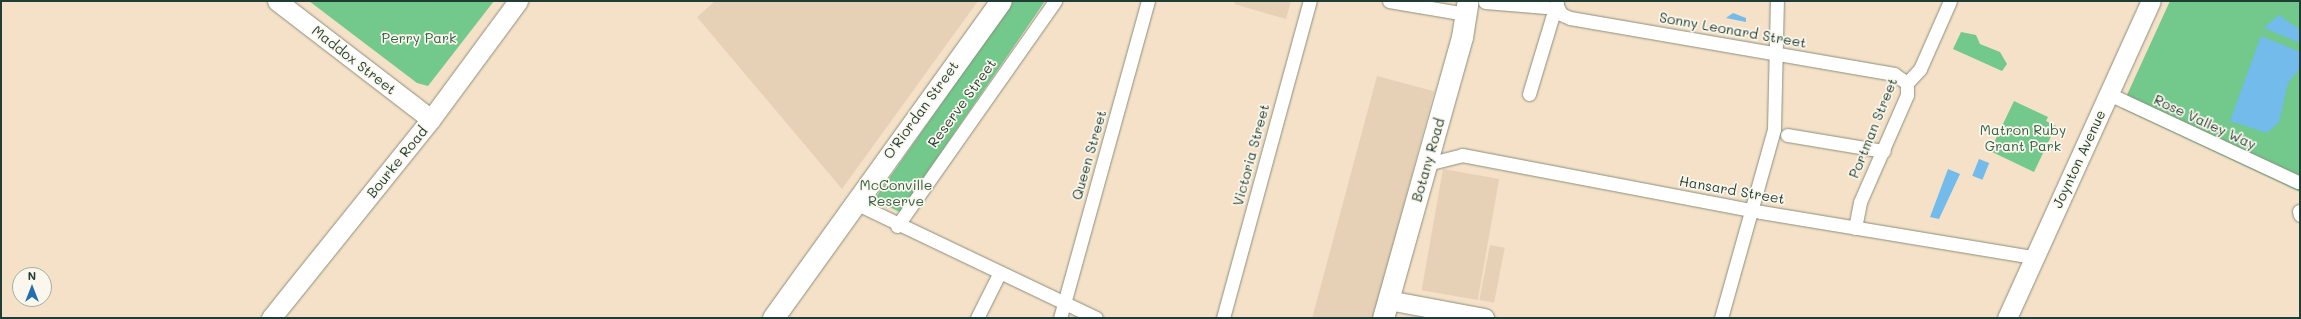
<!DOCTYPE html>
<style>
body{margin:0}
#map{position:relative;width:2301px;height:319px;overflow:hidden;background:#f5e1c7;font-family:Mali,sans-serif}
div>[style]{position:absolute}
.built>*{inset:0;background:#e6d1b6;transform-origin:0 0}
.green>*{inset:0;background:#73c88b}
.water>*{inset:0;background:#72bbea;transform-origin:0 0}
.roads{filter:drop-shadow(0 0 1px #8a8f7e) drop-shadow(0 0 1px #8a8f7e)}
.street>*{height:13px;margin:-6.5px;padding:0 6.5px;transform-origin:6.5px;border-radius:6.5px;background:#fff}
.secondary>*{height:19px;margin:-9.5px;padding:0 9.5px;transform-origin:9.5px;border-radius:9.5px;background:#fff}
.primary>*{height:21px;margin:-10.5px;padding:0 10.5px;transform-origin:10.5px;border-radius:10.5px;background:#fff}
span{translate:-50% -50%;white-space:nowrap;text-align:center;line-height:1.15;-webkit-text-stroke:3.5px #fbf7ec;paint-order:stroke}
.street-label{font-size:14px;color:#1f3d34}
.park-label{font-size:14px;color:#34604a}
.frame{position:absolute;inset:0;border:2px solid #1f3d34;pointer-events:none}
.north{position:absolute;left:12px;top:267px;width:40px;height:40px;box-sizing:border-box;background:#fbf7ec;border:1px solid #a3ada2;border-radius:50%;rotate:0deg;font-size:11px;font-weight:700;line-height:16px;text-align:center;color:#1f3d34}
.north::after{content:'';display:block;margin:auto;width:14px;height:18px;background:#1f6fb2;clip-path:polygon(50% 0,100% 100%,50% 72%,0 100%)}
</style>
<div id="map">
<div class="built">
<i style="clip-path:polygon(715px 1px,978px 1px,842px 189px,697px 17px)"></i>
<i style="clip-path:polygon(1235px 1px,1291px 1px,1286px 19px,1234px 4px)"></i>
<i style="left:1377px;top:76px;width:59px;height:252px;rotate:15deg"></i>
<i style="left:1443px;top:169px;width:57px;height:123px;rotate:10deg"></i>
<i style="left:1490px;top:245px;width:15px;height:56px;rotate:11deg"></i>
</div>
<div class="green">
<i style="clip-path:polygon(309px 1px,494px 1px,428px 86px,417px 83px)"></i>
<i style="clip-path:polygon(1013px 1px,1045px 1px,900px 212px,874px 200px)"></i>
<i style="clip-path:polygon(2170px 1px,2300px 1px,2300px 192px,2121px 108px)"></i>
<i style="clip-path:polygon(1961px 32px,1976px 35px,1980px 44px,2000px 52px,2007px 64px,2002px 71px,1953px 49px)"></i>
<i style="clip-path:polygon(2014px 101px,2048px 117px,2046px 121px,2056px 126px,2034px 172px,1990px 151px)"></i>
</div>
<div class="water">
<i style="clip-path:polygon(1733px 13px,1746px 18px,1746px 22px,1726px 18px)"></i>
<i style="clip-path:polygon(2279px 15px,2300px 30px,2300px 43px,2264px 28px)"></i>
<i style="clip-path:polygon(2261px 36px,2300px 52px,2300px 68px,2288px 83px,2279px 122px,2267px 133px,2230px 121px)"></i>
<i style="left:1979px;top:159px;width:11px;height:18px;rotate:22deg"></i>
<i style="clip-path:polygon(1948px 169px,1960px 174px,1939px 219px,1930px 217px)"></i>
</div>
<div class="roads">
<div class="street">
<i style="left:1389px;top:1px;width:78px;rotate:9.6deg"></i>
<i style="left:1485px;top:2px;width:61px;rotate:4.7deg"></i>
<i style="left:1557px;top:6px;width:9px;rotate:63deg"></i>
<i style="left:1561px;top:14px;width:10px;rotate:24deg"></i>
<i style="left:1570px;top:18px;width:329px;rotate:9.8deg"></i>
<i style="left:1894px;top:74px;width:16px;rotate:35deg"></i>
<i style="left:1907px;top:83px;width:19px;rotate:-47deg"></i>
<i style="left:1920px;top:69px;width:74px;rotate:-66.2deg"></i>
<i style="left:1529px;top:94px;width:97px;rotate:-73.2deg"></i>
<i style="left:2109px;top:94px;width:208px;rotate:25deg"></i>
<i style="left:1787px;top:135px;width:98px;rotate:9.4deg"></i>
<i style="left:1427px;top:164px;width:36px;rotate:-14deg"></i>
<i style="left:1462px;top:155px;width:304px;rotate:10.8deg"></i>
<i style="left:1761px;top:212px;width:276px;rotate:9.4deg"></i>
<i style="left:855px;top:203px;width:267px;rotate:25.5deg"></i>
<i style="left:2299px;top:211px;width:4px;rotate:76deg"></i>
<i style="left:897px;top:226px;width:275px;rotate:-54.9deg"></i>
<i style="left:1855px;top:228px;width:26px;rotate:-79deg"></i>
<i style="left:1860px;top:202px;width:117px;rotate:-66.3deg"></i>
<i style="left:1907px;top:95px;width:12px;rotate:-90deg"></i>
<i style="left:977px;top:318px;width:49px;rotate:-63.4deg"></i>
<i style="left:1060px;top:318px;width:329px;rotate:-74.5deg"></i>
<i style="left:1223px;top:318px;width:329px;rotate:-74.7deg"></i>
<i style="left:1721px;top:318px;width:196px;rotate:-74.3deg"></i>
<i style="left:1774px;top:129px;width:128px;rotate:-88.7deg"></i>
</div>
<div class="secondary">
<i style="left:277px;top:1px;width:194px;rotate:37.5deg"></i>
<i style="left:1388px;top:300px;width:98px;rotate:10.6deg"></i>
<i style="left:271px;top:318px;width:255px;rotate:-51.2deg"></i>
<i style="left:431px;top:119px;width:147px;rotate:-53.6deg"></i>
<i style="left:2007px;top:318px;width:348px;rotate:-65.6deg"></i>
</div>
<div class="primary">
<i style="left:773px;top:318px;width:390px;rotate:-54.3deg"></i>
<i style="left:1383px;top:318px;width:292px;rotate:-74.3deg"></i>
<i style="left:1462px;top:37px;width:36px;rotate:-81deg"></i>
</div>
</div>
<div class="street-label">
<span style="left:1733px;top:30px;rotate:10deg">Sonny Leonard Street</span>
<span style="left:354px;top:60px;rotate:38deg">Maddox Street</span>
<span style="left:962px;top:103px;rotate:-54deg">Reserve Street</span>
<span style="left:921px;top:110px;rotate:-54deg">O'Riordan Street</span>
<span style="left:2205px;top:122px;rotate:25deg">Rose Valley Way</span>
<span style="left:1873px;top:128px;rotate:-68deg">Portman Street</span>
<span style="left:1089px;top:155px;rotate:-74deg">Queen Street</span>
<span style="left:1251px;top:155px;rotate:-75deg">Victoria Street</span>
<span style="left:2079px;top:159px;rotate:-65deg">Joynton Avenue</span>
<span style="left:1428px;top:160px;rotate:-74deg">Botany Road</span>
<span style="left:397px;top:162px;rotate:-51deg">Bourke Road</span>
<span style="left:1732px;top:190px;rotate:10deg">Hansard Street</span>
</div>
<div class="park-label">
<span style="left:419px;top:38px">Perry Park</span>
<span style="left:2023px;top:138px">Matron Ruby<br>Grant Park</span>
<span style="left:896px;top:193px">McConville<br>Reserve</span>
</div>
<div class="frame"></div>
<div class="north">N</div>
</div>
